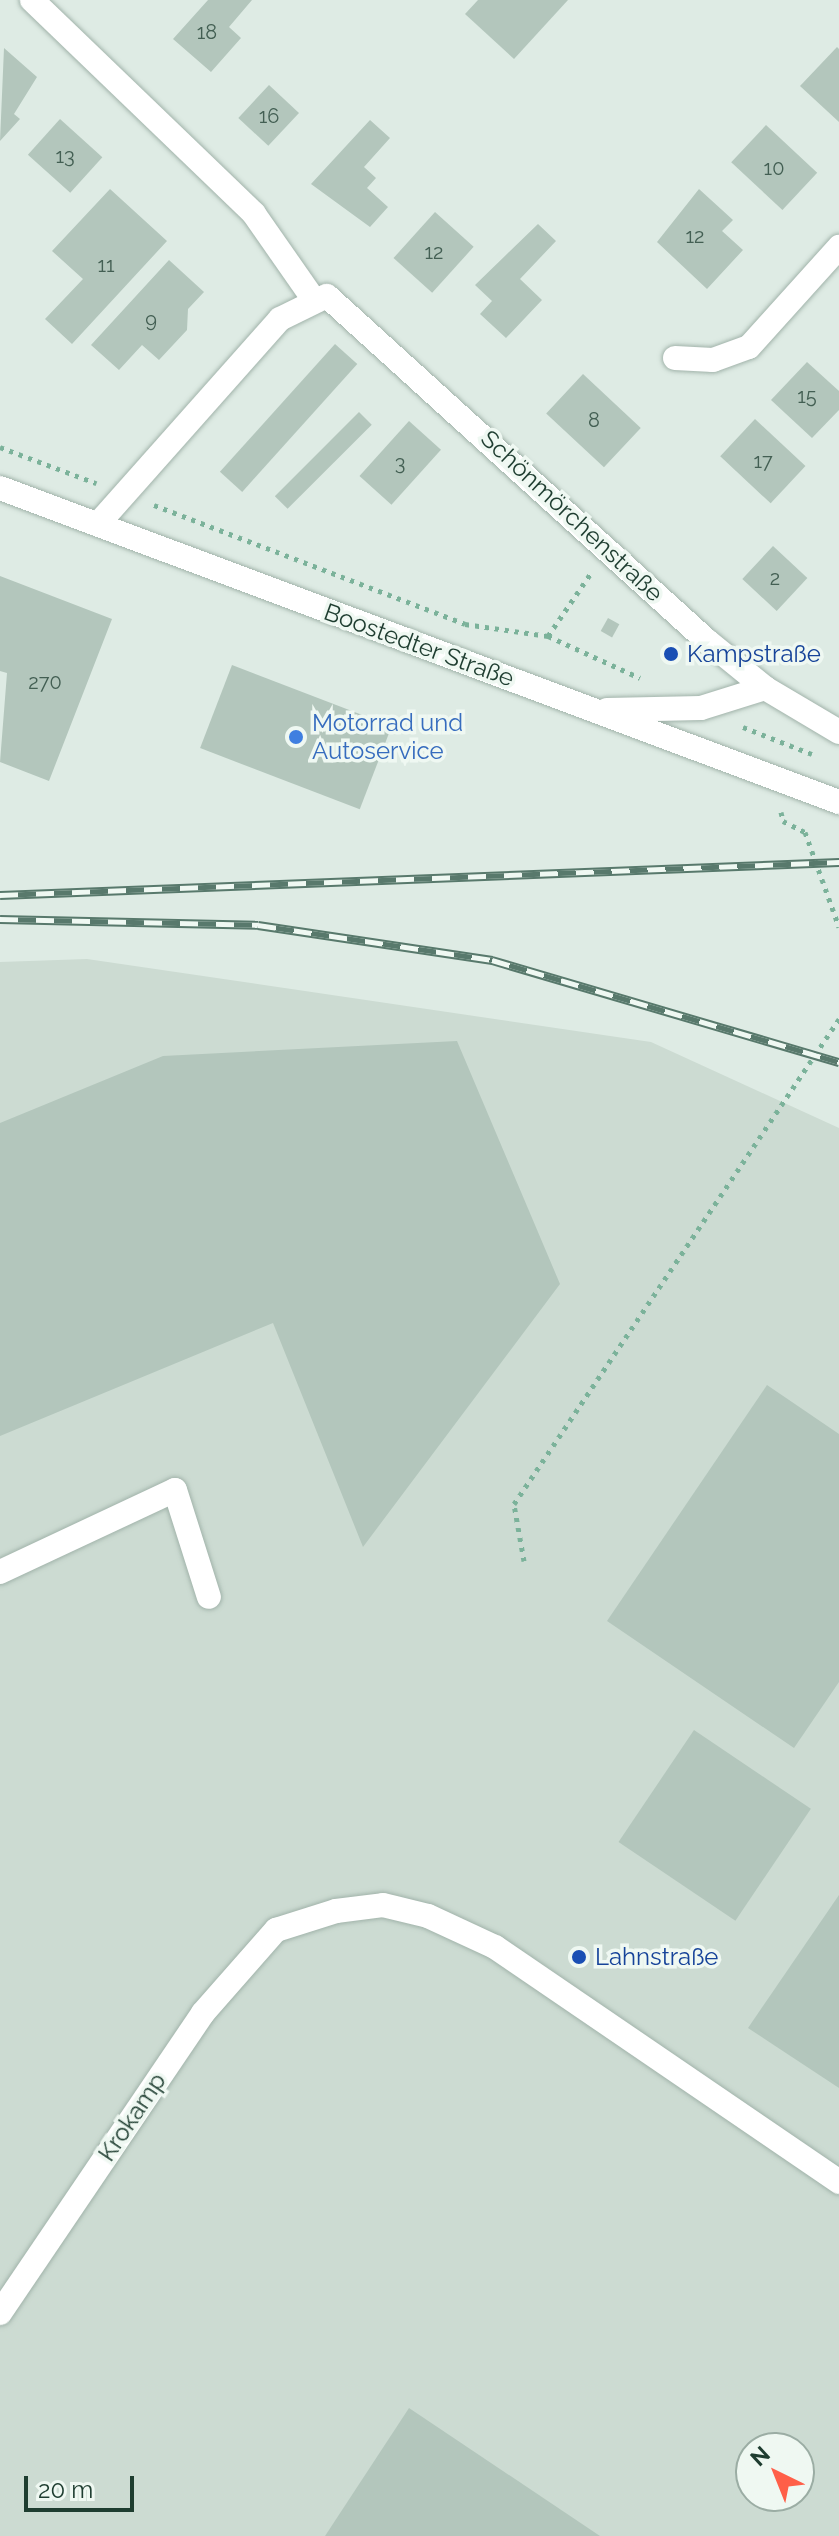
<!DOCTYPE html>
<meta charset="utf-8">
<style>
body{margin:0}
#map{position:relative;width:839px;height:2536px;overflow:hidden;background:#deebe4;font-family:Raleway,sans-serif}
div>[style]{position:absolute}
.built>*{inset:0;background:#ccdbd2}
.building>*{inset:0;background:#b3c6bc;transform-origin:0 0}
.path>*{height:5px;margin-top:-2.5px;transform-origin:0;background:repeating-linear-gradient(90deg,#7bb29a 0 4px,transparent 0 10px)}
.roads{filter:drop-shadow(0 0 2px #a1b3aa) drop-shadow(0 0 2px #a1b3aa)}
.minor>*{height:24px;margin:-12px;padding:0 12px;transform-origin:12px;border-radius:12px;background:#fff}
.rail>*{height:9px;margin-top:-4.5px;transform-origin:0;background:repeating-linear-gradient(90deg,#eff8f2 0 18px,#58796c 0 36px);box-sizing:border-box;border-block:2px solid #58796c}
.dots>*{width:22px;height:22px;translate:-50% -50%;box-sizing:border-box;border:4px solid #eff8f2;border-radius:50%}
span{translate:-50% -50%;white-space:nowrap;text-align:center;line-height:1.15;-webkit-text-stroke:7px #eff8f2;paint-order:stroke}
.number-label{font-size:20px;color:#435f53}
.number-label span{-webkit-text-stroke-width:0}
.street-label{font-size:24px;color:#1e3d30}
.transit-label{font-size:24px;color:#164399}
.left{translate:0 -50%;text-align:left}
.shop-label{font-size:24px;color:#366cbe}
.north{position:absolute;left:735px;top:2432px;width:80px;height:80px;box-sizing:border-box;background:#eff8f2;border:2px solid #9bada4;border-radius:50%;rotate:317deg;font-size:22px;font-weight:700;line-height:32px;text-align:center;color:#1e3d30}
.north::after{content:'';display:block;margin:auto;width:28px;height:36px;background:#ff5f48;clip-path:polygon(50% 0,100% 100%,50% 72%,0 100%)}
.scale{position:absolute;left:24px;top:2476px;width:110px;height:36px;box-sizing:border-box;border:4px solid #1e3d30;border-top:0;padding-left:10px;font-size:24px;line-height:28px;white-space:nowrap;color:#1e3d30;-webkit-text-stroke:6px #eff8f2;paint-order:stroke}
</style>
<div id="map">
<div class="built">
<i style="clip-path:polygon(evenodd,87px 959px,651px 1042px,839px 1128px,839px 2536px,0 2536px,0 962px,87px 959px,751px 2448px,799px 2448px,799px 2496px,751px 2496px,751px 2448px)"></i>
</div>
<div class="building">
<i style="clip-path:polygon(208px 0,252px 0,229px 27px,241px 38px,211px 72px,173px 39px)"></i>
<i style="clip-path:polygon(478px 0,568px 0,514px 59px,465px 14px)"></i>
<i style="clip-path:polygon(837px 47px,839px 49px,839px 122px,800px 86px)"></i>
<i style="clip-path:polygon(4px 48px,37px 77px,14px 114px,20px 119px,0 141px)"></i>
<i style="left:269px;top:85px;width:41px;height:45px;rotate:43deg"></i>
<i style="left:60px;top:119px;width:57px;height:48px;rotate:42deg"></i>
<i style="clip-path:polygon(370px 120px,390px 138px,364px 167px,376px 178px,367px 188px,388px 207px,370px 227px,311px 184px)"></i>
<i style="left:766px;top:125px;width:70px;height:51px;rotate:43deg"></i>
<i style="clip-path:polygon(110px 189px,167px 241px,72px 344px,45px 319px,83px 279px,52px 251px)"></i>
<i style="clip-path:polygon(699px 189px,733px 220px,722px 231px,743px 250px,707px 289px,657px 242px)"></i>
<i style="left:435px;top:212px;width:52px;height:62px;rotate:42deg"></i>
<i style="clip-path:polygon(538px 224px,556px 241px,520px 279px,542px 300px,506px 338px,480px 314px,492px 301px,475px 285px)"></i>
<i style="clip-path:polygon(169px 260px,204px 292px,188px 309px,187px 330px,159px 360px,142px 345px,119px 370px,91px 345px)"></i>
<i style="left:335px;top:344px;width:30px;height:172px;rotate:42deg"></i>
<i style="clip-path:polygon(807px 362px,839px 391px,839px 410px,812px 438px,771px 400px)"></i>
<i style="left:583px;top:374px;width:79px;height:54px;rotate:43deg"></i>
<i style="left:359px;top:412px;width:18px;height:119px;rotate:45deg"></i>
<i style="left:755px;top:419px;width:69px;height:51px;rotate:43deg"></i>
<i style="left:409px;top:421px;width:43px;height:74px;rotate:42deg"></i>
<i style="left:773px;top:546px;width:47px;height:45px;rotate:43deg"></i>
<i style="clip-path:polygon(0 576px,112px 619px,49px 781px,0 762px,7px 673px,0 671px)"></i>
<i style="left:608px;top:618px;width:13px;height:15px;rotate:29deg"></i>
<i style="left:232px;top:665px;width:171px;height:89px;rotate:21deg"></i>
<i style="clip-path:polygon(457px 1041px,560px 1284px,363px 1547px,273px 1323px,0 1436px,0 1123px,163px 1056px)"></i>
<i style="clip-path:polygon(767px 1385px,839px 1434px,839px 1682px,794px 1748px,607px 1621px)"></i>
<i style="left:694px;top:1730px;width:141px;height:135px;rotate:34deg"></i>
<i style="clip-path:polygon(839px 1895px,839px 2088px,748px 2028px)"></i>
<i style="clip-path:polygon(409px 2408px,600px 2536px,325px 2536px)"></i>
</div>
<div class="path">
<i style="left:0;top:447px;width:103px;rotate:20.6deg"></i>
<i style="left:154px;top:505px;width:333px;rotate:20.9deg"></i>
<i style="left:465px;top:624px;width:84px;rotate:8.2deg"></i>
<i style="left:548px;top:636px;width:101px;rotate:24.5deg"></i>
<i style="left:548px;top:636px;width:76px;rotate:-55.7deg"></i>
<i style="left:743px;top:727px;width:74px;rotate:21.4deg"></i>
<i style="left:781px;top:812px;width:9px;rotate:77deg"></i>
<i style="left:783px;top:821px;width:25px;rotate:27deg"></i>
<i style="left:805px;top:832px;width:101px;rotate:70.3deg"></i>
<i style="left:524px;top:1561px;width:58px;rotate:-100deg"></i>
<i style="left:514px;top:1504px;width:584px;rotate:-56.17deg"></i>
</div>
<div class="roads">
<div class="minor">
<i style="left:32px;top:0;width:308px;rotate:43.9deg"></i>
<i style="left:254px;top:214px;width:101px;rotate:55.1deg"></i>
<i style="left:675px;top:358px;width:38px;rotate:3deg"></i>
<i style="left:713px;top:360px;width:38px;rotate:-20deg"></i>
<i style="left:749px;top:347px;width:135px;rotate:-48deg"></i>
<i style="left:0;top:488px;width:896px;rotate:20.52deg"></i>
<i style="left:98px;top:524px;width:274px;rotate:-48.4deg"></i>
<i style="left:280px;top:319px;width:52px;rotate:-26.1deg"></i>
<i style="left:327px;top:296px;width:512px;rotate:42.23deg"></i>
<i style="left:706px;top:640px;width:76px;rotate:39.1deg"></i>
<i style="left:765px;top:688px;width:86px;rotate:30.7deg"></i>
<i style="left:607px;top:710px;width:94px;rotate:-1.2deg"></i>
<i style="left:701px;top:708px;width:67px;rotate:-17.4deg"></i>
<i style="left:0;top:1572px;width:193px;rotate:-25.1deg"></i>
<i style="left:175px;top:1490px;width:112px;rotate:72.4deg"></i>
<i style="left:0;top:2313px;width:362px;rotate:-55.9deg"></i>
<i style="left:203px;top:2013px;width:111px;rotate:-48.7deg"></i>
<i style="left:276px;top:1930px;width:63px;rotate:-17.6deg"></i>
<i style="left:336px;top:1911px;width:47px;rotate:-7.3deg"></i>
<i style="left:383px;top:1905px;width:46px;rotate:13.7deg"></i>
<i style="left:428px;top:1916px;width:74px;rotate:24.8deg"></i>
<i style="left:495px;top:1947px;width:417px;rotate:34.3deg"></i>
</div>
</div>
<div class="rail">
<i style="left:0;top:895px;width:840px;rotate:-2.25deg"></i>
<i style="left:0;top:919px;width:258px;rotate:1.3deg"></i>
<i style="left:258px;top:925px;width:237px;rotate:8.5deg"></i>
<i style="left:492px;top:960px;width:362px;rotate:16.4deg"></i>
</div>
<div class="dots">
<i style="left:671px;top:654px;background:#1a4fb4"></i>
<i style="left:296px;top:737px;background:#3f7fe0"></i>
<i style="left:579px;top:1957px;background:#1a4fb4"></i>
</div>
<div class="number-label">
<span style="left:207px;top:32px">18</span>
<span style="left:269px;top:116px">16</span>
<span style="left:65px;top:156px">13</span>
<span style="left:774px;top:168px">10</span>
<span style="left:695px;top:236px">12</span>
<span style="left:434px;top:252px">12</span>
<span style="left:106px;top:265px">11</span>
<span style="left:151px;top:320px">9</span>
<span style="left:807px;top:396px">15</span>
<span style="left:594px;top:420px">8</span>
<span style="left:763px;top:461px">17</span>
<span style="left:400px;top:463px">3</span>
<span style="left:775px;top:578px">2</span>
<span style="left:45px;top:682px">270</span>
</div>
<div class="street-label">
<span style="left:572px;top:516px;rotate:43deg">Schönmörchenstraße</span>
<span style="left:419px;top:645px;rotate:20deg">Boostedter Straße</span>
<span style="left:132px;top:2117px;rotate:-56deg">Krokamp</span>
</div>
<div class="transit-label">
<span class="left" style="left:687px;top:654px">Kampstraße</span>
<span class="left" style="left:595px;top:1957px">Lahnstraße</span>
</div>
<div class="shop-label">
<span class="left" style="left:312px;top:737px">Motorrad und<br>Autoservice</span>
</div>
<div class="north">N</div>
<div class="scale">20 m</div>
</div>
